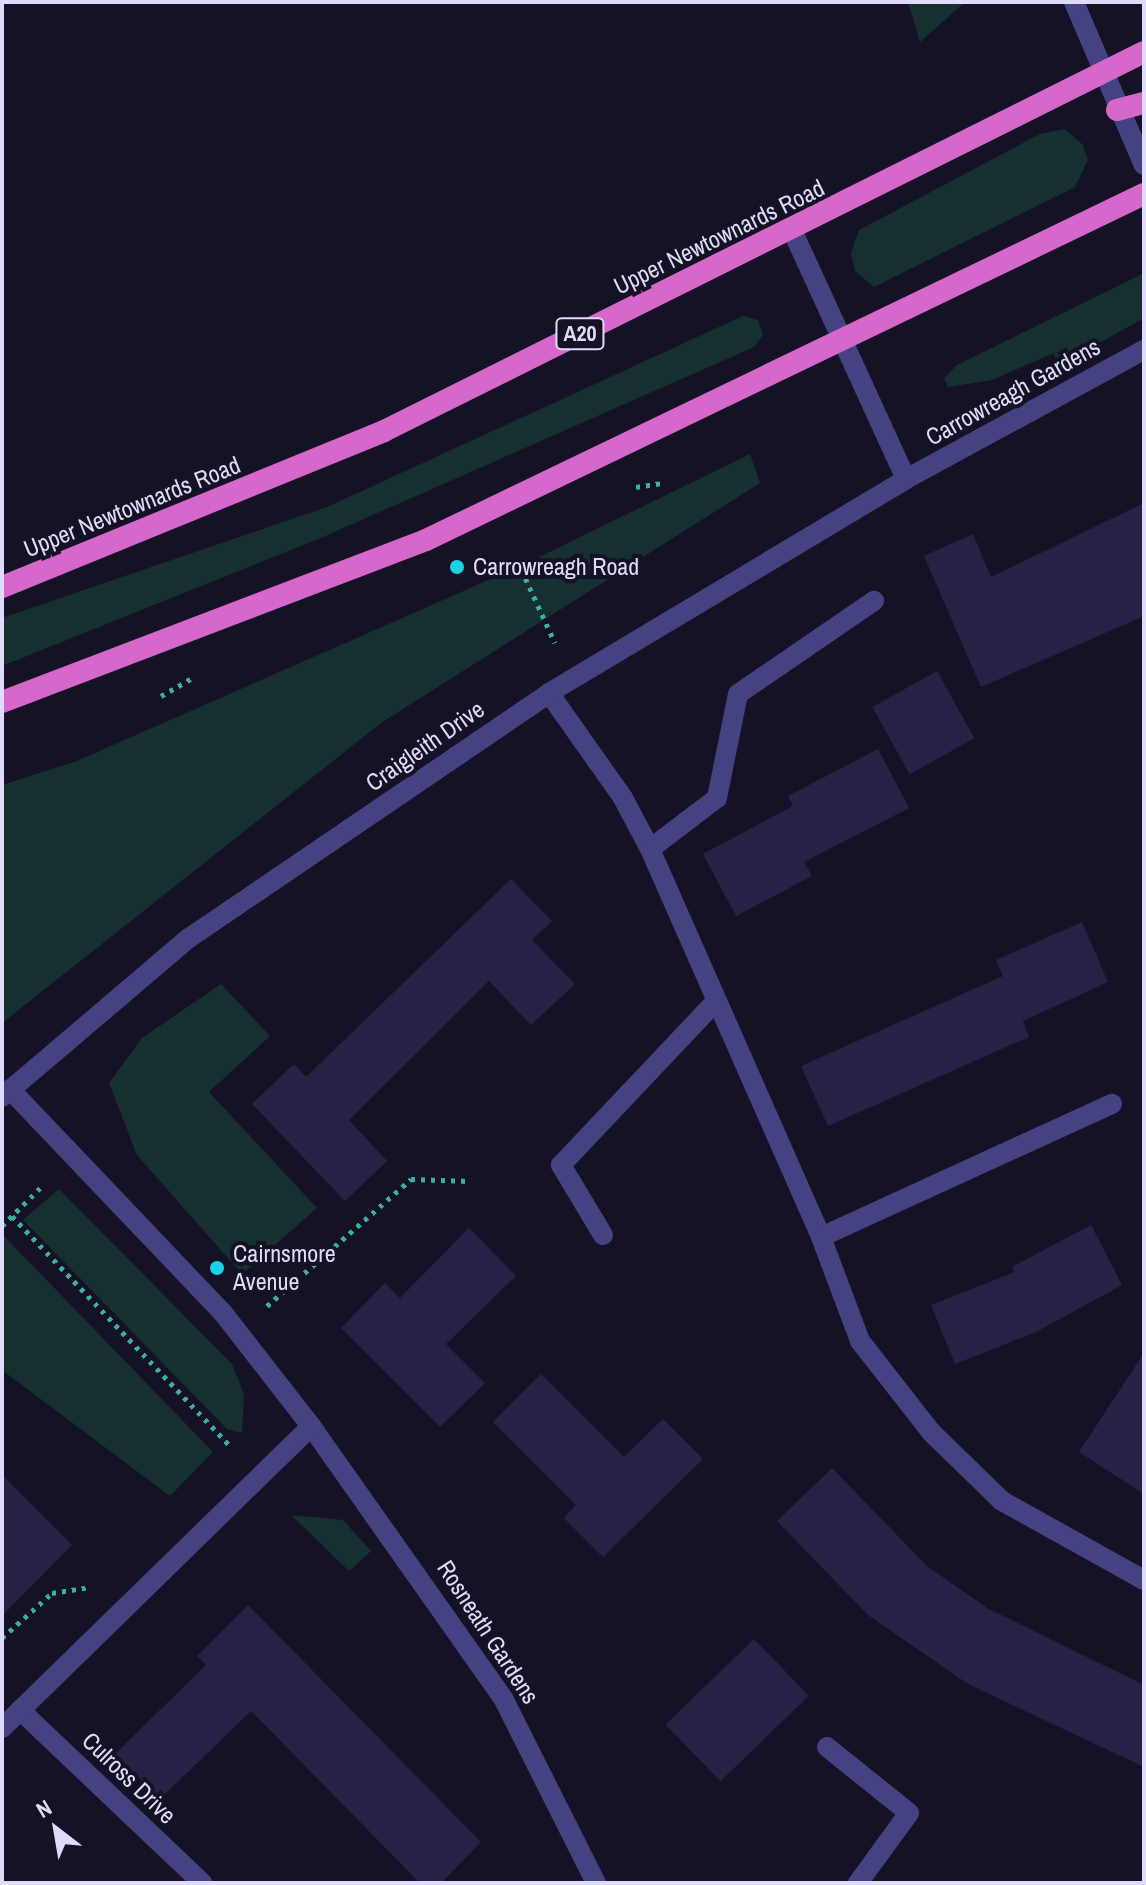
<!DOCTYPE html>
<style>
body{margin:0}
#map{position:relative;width:1146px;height:1885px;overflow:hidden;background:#161226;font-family:"Archivo Narrow",sans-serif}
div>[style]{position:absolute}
.green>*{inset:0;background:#16302f}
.building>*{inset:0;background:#282045;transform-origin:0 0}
.path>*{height:5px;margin-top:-2.5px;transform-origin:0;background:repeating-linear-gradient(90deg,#3caea7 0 4px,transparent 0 10px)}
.minor>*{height:20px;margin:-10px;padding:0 10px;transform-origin:10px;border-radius:10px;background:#444280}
.trunk>*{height:22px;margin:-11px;padding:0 11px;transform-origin:11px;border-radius:11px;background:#d768cb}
.dots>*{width:22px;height:22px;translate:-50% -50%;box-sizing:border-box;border:4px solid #161226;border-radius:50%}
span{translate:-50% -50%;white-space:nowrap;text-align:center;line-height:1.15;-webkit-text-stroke:8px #161226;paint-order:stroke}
.shield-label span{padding:2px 6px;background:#161226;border:2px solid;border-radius:6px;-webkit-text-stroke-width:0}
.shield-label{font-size:22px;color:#dfdbfb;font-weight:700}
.street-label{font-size:24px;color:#dfdbfb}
.poi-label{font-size:24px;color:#dfdbfb}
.left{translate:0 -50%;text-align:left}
.frame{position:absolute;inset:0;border:4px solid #dfdbfb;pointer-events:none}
.north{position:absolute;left:16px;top:1789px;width:80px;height:80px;-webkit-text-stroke:6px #161226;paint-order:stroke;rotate:329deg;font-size:22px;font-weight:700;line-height:32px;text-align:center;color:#dfdbfb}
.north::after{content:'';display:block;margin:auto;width:28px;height:36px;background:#dfdbfb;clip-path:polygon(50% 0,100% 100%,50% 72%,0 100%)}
</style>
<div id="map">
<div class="green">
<i style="clip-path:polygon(908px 2px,965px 2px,920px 42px)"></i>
<i style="clip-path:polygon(1065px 129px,1082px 144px,1088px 160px,1075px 187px,874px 287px,855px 271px,851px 253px,859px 230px,1040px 134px)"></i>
<i style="clip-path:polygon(1144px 273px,1144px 318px,1058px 366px,1054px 353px,992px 380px,948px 387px,944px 378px,957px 365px)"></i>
<i style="clip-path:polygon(743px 316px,758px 320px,763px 335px,754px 347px,323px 537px,2px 666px,2px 618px,327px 507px)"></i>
<i style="clip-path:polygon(750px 454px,760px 483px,381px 723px,2px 1023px,2px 785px,77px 761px,525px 564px)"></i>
<i style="clip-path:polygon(221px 984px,270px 1036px,209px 1092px,317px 1208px,242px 1274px,137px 1155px,109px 1083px,142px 1038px)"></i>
<i style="clip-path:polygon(59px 1189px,232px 1364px,244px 1394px,242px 1433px,227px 1429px,23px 1220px)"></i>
<i style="clip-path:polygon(3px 1235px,213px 1452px,170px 1496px,2px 1370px)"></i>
<i style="clip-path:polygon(291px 1515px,343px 1520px,371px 1551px,349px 1571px)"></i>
</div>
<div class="building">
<i style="clip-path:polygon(1144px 503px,1144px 616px,981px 687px,924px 556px,973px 534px,991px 577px)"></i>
<i style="left:937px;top:671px;width:77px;height:74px;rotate:61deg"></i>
<i style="clip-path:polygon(878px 749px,909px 808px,804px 862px,812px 876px,736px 916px,703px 854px,793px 806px,788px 796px)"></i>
<i style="clip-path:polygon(511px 879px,552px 921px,532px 940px,575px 984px,531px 1025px,489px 981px,349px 1120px,387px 1161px,345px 1201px,252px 1104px,294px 1064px,306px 1077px)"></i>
<i style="clip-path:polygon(1082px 922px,1108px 982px,1023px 1021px,1029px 1037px,828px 1126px,801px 1066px,1003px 976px,996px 960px)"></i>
<i style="clip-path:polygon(1091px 1225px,1122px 1285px,1036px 1332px,955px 1364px,931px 1305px,1015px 1272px,1012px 1267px)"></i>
<i style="clip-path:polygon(469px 1228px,516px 1276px,446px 1344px,485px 1383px,440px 1427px,341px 1328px,385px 1283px,400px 1298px)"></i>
<i style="clip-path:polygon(1144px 1353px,1144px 1494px,1079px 1452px)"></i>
<i style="clip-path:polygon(541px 1374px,624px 1457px,663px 1419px,703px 1459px,603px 1557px,564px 1518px,576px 1505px,493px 1422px)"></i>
<i style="clip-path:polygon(832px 1468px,927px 1566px,987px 1608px,1144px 1685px,1144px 1767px,968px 1684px,868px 1615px,777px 1521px)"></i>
<i style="clip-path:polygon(2px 1475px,72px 1545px,2px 1616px)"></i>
<i style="clip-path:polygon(248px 1605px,481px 1842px,441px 1883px,420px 1883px,251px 1711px,160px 1799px,115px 1754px,206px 1665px,197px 1656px)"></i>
<i style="left:754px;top:1639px;width:79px;height:123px;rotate:46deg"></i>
</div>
<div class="path">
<i style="left:636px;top:487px;width:26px;rotate:-9deg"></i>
<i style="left:517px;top:560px;width:91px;rotate:65.4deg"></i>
<i style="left:161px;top:696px;width:39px;rotate:-30deg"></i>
<i style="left:12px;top:1216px;width:317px;rotate:46.5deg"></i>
<i style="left:2px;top:1226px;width:58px;rotate:-45deg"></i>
<i style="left:267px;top:1306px;width:192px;rotate:-41.4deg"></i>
<i style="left:411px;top:1179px;width:59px;rotate:1.9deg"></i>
<i style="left:2px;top:1638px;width:67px;rotate:-42deg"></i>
<i style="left:52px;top:1593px;width:36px;rotate:-9deg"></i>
</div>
<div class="minor">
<i style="left:1074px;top:2px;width:177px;rotate:66.8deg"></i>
<i style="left:792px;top:230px;width:274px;rotate:65.4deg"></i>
<i style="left:549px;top:693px;width:128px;rotate:54.8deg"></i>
<i style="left:623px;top:798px;width:58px;rotate:62.1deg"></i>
<i style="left:650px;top:849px;width:424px;rotate:66.2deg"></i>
<i style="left:821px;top:1237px;width:111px;rotate:69.4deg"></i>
<i style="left:860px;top:1341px;width:115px;rotate:52deg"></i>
<i style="left:931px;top:1432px;width:99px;rotate:44.2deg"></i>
<i style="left:1002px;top:1501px;width:162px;rotate:29.1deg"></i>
<i style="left:650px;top:849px;width:84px;rotate:-37.3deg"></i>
<i style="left:717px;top:798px;width:106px;rotate:-78.6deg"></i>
<i style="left:738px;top:694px;width:165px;rotate:-34.4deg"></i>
<i style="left:2px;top:1097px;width:245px;rotate:-40.4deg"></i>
<i style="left:189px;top:938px;width:435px;rotate:-34.2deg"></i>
<i style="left:549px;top:693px;width:416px;rotate:-30.9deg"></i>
<i style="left:906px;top:479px;width:271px;rotate:-28.5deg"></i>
<i style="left:603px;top:1235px;width:82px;rotate:-121deg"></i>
<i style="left:561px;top:1165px;width:226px;rotate:-46.6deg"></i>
<i style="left:821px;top:1237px;width:320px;rotate:-24.6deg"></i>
<i style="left:311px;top:1426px;width:335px;rotate:54.8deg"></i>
<i style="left:504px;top:1700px;width:205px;rotate:63.3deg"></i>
<i style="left:20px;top:1710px;width:251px;rotate:43.5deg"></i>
<i style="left:2px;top:1728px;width:432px;rotate:-44.3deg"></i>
<i style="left:311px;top:1426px;width:143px;rotate:-127.9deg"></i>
<i style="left:223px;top:1313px;width:309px;rotate:-133.6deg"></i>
<i style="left:827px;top:1747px;width:105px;rotate:38.8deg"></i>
<i style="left:909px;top:1813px;width:87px;rotate:126.1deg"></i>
</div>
<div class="trunk">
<i style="left:1117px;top:110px;width:28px;rotate:-15deg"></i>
<i style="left:2px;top:587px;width:413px;rotate:-22.2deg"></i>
<i style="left:384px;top:431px;width:849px;rotate:-26.5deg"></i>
<i style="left:2px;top:702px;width:454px;rotate:-20.9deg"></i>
<i style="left:426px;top:540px;width:797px;rotate:-25.73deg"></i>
</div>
<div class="dots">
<i style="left:457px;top:567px;background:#1ad3e8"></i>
<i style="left:217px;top:1268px;background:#1ad3e8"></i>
</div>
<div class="shield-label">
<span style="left:580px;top:334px">A20</span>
</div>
<div class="street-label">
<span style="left:719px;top:237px;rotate:-26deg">Upper Newtownards Road</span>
<span style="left:1013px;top:392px;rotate:-29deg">Carrowreagh Gardens</span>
<span style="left:132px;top:507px;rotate:-22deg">Upper Newtownards Road</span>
<span style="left:425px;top:746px;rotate:-35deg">Craigleith Drive</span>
<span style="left:488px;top:1632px;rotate:57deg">Rosneath Gardens</span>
<span style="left:129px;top:1778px;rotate:44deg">Culross Drive</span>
</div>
<div class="poi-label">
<span class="left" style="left:473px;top:567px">Carrowreagh Road</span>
<span class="left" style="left:233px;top:1268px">Cairnsmore<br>Avenue</span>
</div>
<div class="frame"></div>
<div class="north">N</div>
</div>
